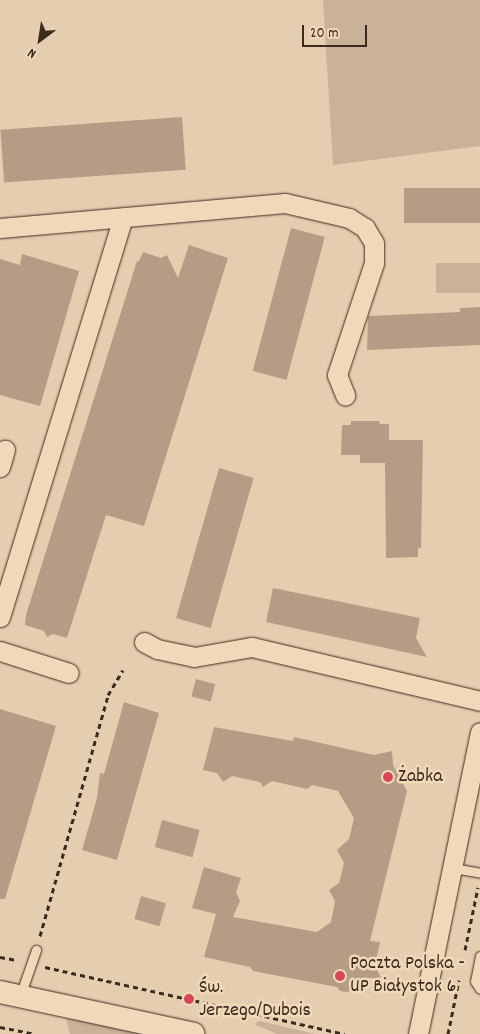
<!DOCTYPE html>
<meta charset="utf-8">
<style>
body{margin:0}
#map{position:relative;width:480px;height:1034px;overflow:hidden;background:#e5ceaf;font-family:Dekko,sans-serif}
div>[style]{position:absolute}
.green>*{inset:0;background:#c9b297;transform-origin:0 0}
.building>*{inset:0;background:#b49d84;transform-origin:0 0}
.path>*{height:3px;margin-top:-1.5px;transform-origin:0;background:repeating-linear-gradient(90deg,#3b2a1e 0 5px,transparent 0 9px)}
.roads{filter:drop-shadow(0 0 1px #3b2a1e) drop-shadow(0 0 1px #3b2a1e)}
.service>*{height:9px;margin:-4.5px;padding:0 4.5px;transform-origin:4.5px;border-radius:4.5px;background:#f0d8b8}
.minor>*{height:19px;margin:-9.5px;padding:0 9.5px;transform-origin:9.5px;border-radius:9.5px;background:#f0d8b8}
.tertiary>*{height:22px;margin:-11px;padding:0 11px;transform-origin:11px;border-radius:11px;background:#f0d8b8}
.dots>*{width:14px;height:14px;translate:-50% -50%;box-sizing:border-box;border:2px solid #f0d8b8;border-radius:50%}
span{translate:-50% -50%;white-space:nowrap;text-align:center;line-height:1.15;-webkit-text-stroke:5px #f0d8b8;paint-order:stroke}
.poi-label{font-size:20px;color:#3b2a1e}
.left{translate:0 -50%;text-align:left}
.north{position:absolute;left:15px;top:15px;width:50px;height:50px;-webkit-text-stroke:4px #f0d8b8;paint-order:stroke;rotate:211deg;font-size:14px;font-weight:700;line-height:20px;text-align:center;color:#3b2a1e}
.north::after{content:'';display:block;margin:auto;width:18px;height:22px;background:#3b2a1e;clip-path:polygon(50% 0,100% 100%,50% 72%,0 100%)}
.scale{position:absolute;left:302px;top:25px;width:65px;height:22px;box-sizing:border-box;border:2px solid #3b2a1e;border-top:0;padding-left:6px;font-size:15px;line-height:18px;white-space:nowrap;color:#3b2a1e;-webkit-text-stroke:4px #f0d8b8;paint-order:stroke}
</style>
<div id="map">
<div class="green">
<i style="clip-path:polygon(323px 0,480px 0,480px 146px,333px 165px)"></i>
<i style="left:480px;top:263px;width:30px;height:44px;rotate:90deg"></i>
<i style="clip-path:polygon(66px 1018px,142px 1034px,70px 1034px)"></i>
<i style="clip-path:polygon(260px 1021px,315px 1034px,277px 1034px,254px 1024px)"></i>
</div>
<div class="building">
<i style="left:182px;top:117px;width:53px;height:182px;rotate:86deg"></i>
<i style="left:480px;top:188px;width:35px;height:76px;rotate:90deg"></i>
<i style="left:291px;top:228px;width:35px;height:148px;rotate:15deg"></i>
<i style="clip-path:polygon(189px 245px,228px 258px,144px 526px,106px 515px,67px 638px,53px 634px,47px 637px,44px 631px,25px 625px,26px 615px,137px 261px,139px 261px,143px 252px,161px 258px,167px 255px,178px 278px)"></i>
<i style="clip-path:polygon(22px 254px,79px 271px,40px 406px,0 395px,0 259px,20px 265px)"></i>
<i style="clip-path:polygon(480px 307px,480px 345px,367px 350px,368px 316px,460px 312px,460px 308px)"></i>
<i style="clip-path:polygon(351px 421px,379px 421px,380px 424px,389px 424px,389px 440px,423px 440px,421px 548px,418px 548px,418px 557px,386px 558px,385px 463px,360px 463px,360px 455px,341px 455px,342px 425px,351px 425px)"></i>
<i style="left:219px;top:468px;width:36px;height:156px;rotate:16deg"></i>
<i style="clip-path:polygon(273px 588px,420px 618px,416px 638px,427px 657px,266px 622px)"></i>
<i style="left:196px;top:679px;width:20px;height:18px;rotate:15deg"></i>
<i style="clip-path:polygon(124px 702px,159px 713px,117px 860px,82px 850px,97px 798px,100px 773px,104px 774px)"></i>
<i style="clip-path:polygon(0 709px,56px 726px,5px 899px,0 899px)"></i>
<i style="clip-path:polygon(214px 727px,293px 741px,294px 737px,374px 755px,392px 751px,393px 765px,407px 791px,370px 941px,380px 942px,375px 965px,381px 978px,366px 978px,348px 992px,340px 991px,337px 987px,253px 971px,250px 967px,204px 957px,216px 914px,192px 908px,204px 867px,241px 878px,236px 892px,240px 901px,233px 917px,317px 932px,331px 922px,335px 901px,329px 890px,339px 883px,344px 863px,337px 850px,349px 839px,354px 818px,338px 791px,312px 785px,307px 789px,272px 781px,263px 787px,260px 782px,232px 776px,223px 782px,217px 773px,203px 770px)"></i>
<i style="left:162px;top:820px;width:39px;height:28px;rotate:15deg"></i>
<i style="left:141px;top:896px;width:26px;height:24px;rotate:16deg"></i>
</div>
<div class="path">
<i style="left:40px;top:936px;width:250px;rotate:-74.2deg"></i>
<i style="left:108px;top:695px;width:29px;rotate:-59deg"></i>
<i style="left:465px;top:950px;width:64px;rotate:-78.3deg"></i>
<i style="left:0;top:957px;width:17px;rotate:10deg"></i>
<i style="left:45px;top:967px;width:307px;rotate:12.6deg"></i>
<i style="left:0;top:1027px;width:36px;rotate:11deg"></i>
<i style="left:448px;top:1034px;width:55px;rotate:-78.5deg"></i>
</div>
<div class="roads">
<div class="service">
<i style="left:453px;top:868px;width:27px;rotate:10deg"></i>
<i style="left:480px;top:956px;width:25px;rotate:101deg"></i>
<i style="left:475px;top:981px;width:9px;rotate:58deg"></i>
<i style="left:20px;top:996px;width:49px;rotate:-70.8deg"></i>
</div>
<div class="minor">
<i style="left:0;top:228px;width:286px;rotate:-5deg"></i>
<i style="left:285px;top:203px;width:66px;rotate:13.2deg"></i>
<i style="left:349px;top:218px;width:19px;rotate:32deg"></i>
<i style="left:365px;top:228px;width:17px;rotate:59deg"></i>
<i style="left:374px;top:243px;width:20px;rotate:90deg"></i>
<i style="left:374px;top:263px;width:118px;rotate:108.3deg"></i>
<i style="left:337px;top:375px;width:22px;rotate:68deg"></i>
<i style="left:0;top:467px;width:18px;rotate:-74deg"></i>
<i style="left:0;top:617px;width:418px;rotate:-72.9deg"></i>
<i style="left:144px;top:642px;width:15px;rotate:28deg"></i>
<i style="left:157px;top:649px;width:38px;rotate:12deg"></i>
<i style="left:194px;top:657px;width:59px;rotate:-9.8deg"></i>
<i style="left:252px;top:647px;width:234px;rotate:13.3deg"></i>
<i style="left:0;top:651px;width:72px;rotate:17.7deg"></i>
<i style="left:418px;top:1034px;width:308px;rotate:-78.4deg"></i>
</div>
<div class="tertiary">
<i style="left:0;top:992px;width:198px;rotate:12.2deg"></i>
</div>
</div>
<div class="dots">
<i style="left:388px;top:777px;background:#d1495b"></i>
<i style="left:340px;top:976px;background:#d1495b"></i>
<i style="left:189px;top:999px;background:#d1495b"></i>
</div>
<div class="poi-label">
<span class="left" style="left:398px;top:777px">Żabka</span>
<span class="left" style="left:350px;top:976px">Poczta Polska -<br>UP Białystok 6</span>
<span class="left" style="left:199px;top:1000px">Św.<br>Jerzego/Dubois</span>
</div>
<div class="north">N</div>
<div class="scale">20 m</div>
</div>
